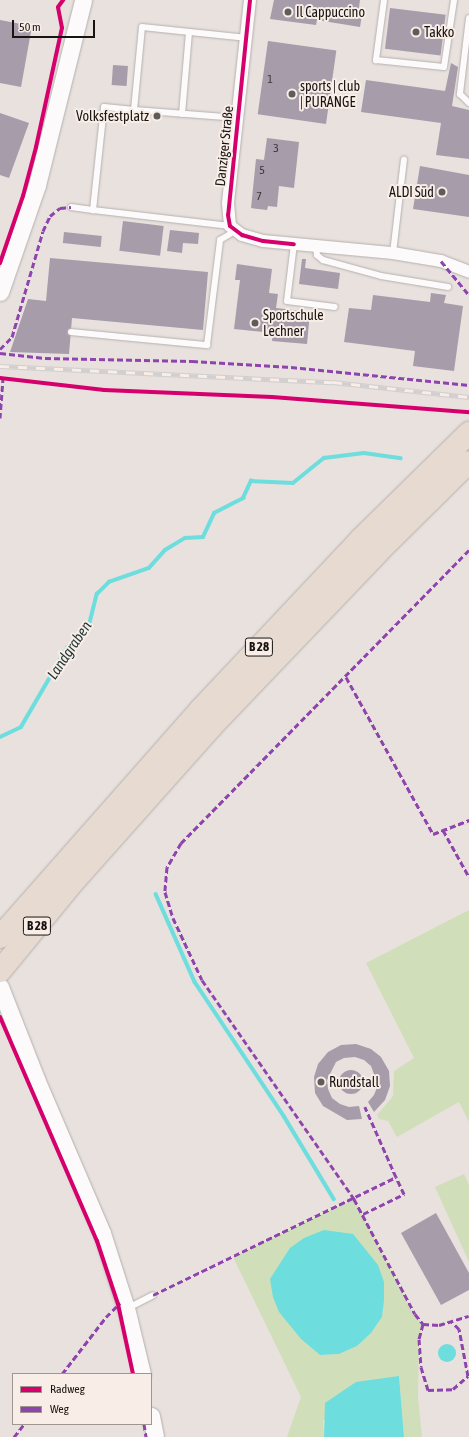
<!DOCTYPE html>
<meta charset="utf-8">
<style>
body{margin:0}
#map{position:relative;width:469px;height:1437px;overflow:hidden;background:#e8e1de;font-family:"Asap Condensed",sans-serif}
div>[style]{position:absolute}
.green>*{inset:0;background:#d0dfb9}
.water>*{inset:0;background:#6ddddd}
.round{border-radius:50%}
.stream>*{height:3.5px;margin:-1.75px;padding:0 1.75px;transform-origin:1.75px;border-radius:1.75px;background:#6ddddd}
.building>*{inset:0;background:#a79caa;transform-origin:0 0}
.roads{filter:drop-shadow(0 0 1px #b5b0ae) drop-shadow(0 0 1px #b5b0ae)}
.lane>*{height:6px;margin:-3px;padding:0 3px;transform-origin:3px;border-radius:3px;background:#fcfafa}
.street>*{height:12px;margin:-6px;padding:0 6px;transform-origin:6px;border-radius:6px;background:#fcfafa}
.secondary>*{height:17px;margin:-8.5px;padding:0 8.5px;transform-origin:8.5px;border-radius:8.5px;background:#fcfafa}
.highway>*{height:22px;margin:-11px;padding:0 11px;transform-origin:11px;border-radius:11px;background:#e7dad1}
.rail>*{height:4.5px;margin-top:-2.25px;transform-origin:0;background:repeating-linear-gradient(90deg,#f9ede7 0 9px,#d1cfcf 0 18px);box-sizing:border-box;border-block:1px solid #d1cfcf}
.quiet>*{height:3px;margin-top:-1.5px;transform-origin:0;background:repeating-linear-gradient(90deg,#8e44ad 0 6px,transparent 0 9px)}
.cycleway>*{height:4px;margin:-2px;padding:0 2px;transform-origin:2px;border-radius:2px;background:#d6006c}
.dots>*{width:11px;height:11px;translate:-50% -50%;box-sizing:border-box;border:2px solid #f9ede7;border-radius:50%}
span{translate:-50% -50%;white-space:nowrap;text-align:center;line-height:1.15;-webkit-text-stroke:4px #f9ede7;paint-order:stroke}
.number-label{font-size:12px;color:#3c3638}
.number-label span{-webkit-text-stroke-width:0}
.shield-label span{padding:1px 3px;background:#f9ede7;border:1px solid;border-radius:3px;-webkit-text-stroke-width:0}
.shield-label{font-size:13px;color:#181412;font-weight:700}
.poi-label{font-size:14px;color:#181412}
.left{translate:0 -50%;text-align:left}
.right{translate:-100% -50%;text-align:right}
.street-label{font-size:14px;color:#181412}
.water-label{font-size:15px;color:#1c3636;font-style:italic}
.legend{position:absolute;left:12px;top:1373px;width:140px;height:52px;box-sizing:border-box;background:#f9ede7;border:1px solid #9f9692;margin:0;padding:5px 7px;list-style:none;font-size:12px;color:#181412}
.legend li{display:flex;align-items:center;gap:8px;height:20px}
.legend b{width:20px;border:1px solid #9f9692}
.scale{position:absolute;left:12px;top:20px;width:83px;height:18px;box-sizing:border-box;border:2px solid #181412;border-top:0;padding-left:5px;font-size:12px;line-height:14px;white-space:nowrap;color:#181412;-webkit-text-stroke:3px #f9ede7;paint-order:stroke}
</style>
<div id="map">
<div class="green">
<i style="clip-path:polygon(469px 910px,469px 1122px,459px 1102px,397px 1137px,388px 1121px,379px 1119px,377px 1115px,393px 1096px,394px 1071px,414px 1058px,366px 963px)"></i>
<i style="clip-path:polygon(464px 1174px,469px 1185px,469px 1262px,435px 1187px)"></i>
<i style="clip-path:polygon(evenodd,354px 1199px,414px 1314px,423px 1324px,419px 1339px,418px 1397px,422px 1437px,404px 1437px,399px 1376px,323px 1421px,324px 1437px,287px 1437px,301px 1397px,233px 1257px,354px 1199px,384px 1282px,382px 1317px,371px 1333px,357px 1346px,339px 1354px,320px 1355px,301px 1339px,279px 1312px,384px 1282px)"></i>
</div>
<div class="water">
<i style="clip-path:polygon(324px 1230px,353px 1234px,378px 1265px,384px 1282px,384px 1300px,382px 1317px,371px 1333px,357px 1346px,339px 1354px,320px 1355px,301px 1339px,279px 1312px,273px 1297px,270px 1279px,290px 1248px,304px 1238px)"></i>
<i class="round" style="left:438px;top:1344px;width:18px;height:18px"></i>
<i style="clip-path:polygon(399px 1376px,404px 1437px,324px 1437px,325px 1403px,356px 1382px)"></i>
</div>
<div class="stream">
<i style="left:0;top:737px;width:23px;rotate:-25deg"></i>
<i style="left:21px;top:727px;width:91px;rotate:-59.8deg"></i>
<i style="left:67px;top:648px;width:32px;rotate:-46deg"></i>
<i style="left:89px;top:625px;width:32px;rotate:-76deg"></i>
<i style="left:97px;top:594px;width:17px;rotate:-45deg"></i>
<i style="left:109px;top:582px;width:42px;rotate:-19.3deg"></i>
<i style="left:149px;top:568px;width:24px;rotate:-48deg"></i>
<i style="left:165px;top:550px;width:23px;rotate:-31deg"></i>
<i style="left:185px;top:538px;width:18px;rotate:-3deg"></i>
<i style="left:203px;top:537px;width:26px;rotate:-65deg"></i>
<i style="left:214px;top:513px;width:33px;rotate:-27deg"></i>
<i style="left:243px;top:498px;width:19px;rotate:-65deg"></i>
<i style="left:251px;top:481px;width:42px;rotate:2.7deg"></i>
<i style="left:293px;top:483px;width:40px;rotate:-39deg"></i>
<i style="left:324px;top:458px;width:40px;rotate:-7.1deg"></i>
<i style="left:364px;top:453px;width:37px;rotate:8deg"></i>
<i style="left:156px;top:894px;width:96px;rotate:66.1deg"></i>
<i style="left:195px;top:982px;width:161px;rotate:56.4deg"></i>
<i style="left:284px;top:1116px;width:97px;rotate:58.9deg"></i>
</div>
<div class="building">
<i style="clip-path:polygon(274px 0,360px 0,358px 15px,362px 15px,360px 27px,317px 20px,316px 25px,270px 19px)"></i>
<i style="left:390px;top:8px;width:56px;height:41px;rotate:7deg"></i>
<i style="clip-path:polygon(0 20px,32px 26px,21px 87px,0 83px)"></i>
<i style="left:268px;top:41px;width:69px;height:74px;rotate:8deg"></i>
<i style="clip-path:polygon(451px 63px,458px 67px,452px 106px,469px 110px,469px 159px,436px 155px,441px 123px,361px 112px,366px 80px,445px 91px)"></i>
<i style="left:113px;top:65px;width:15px;height:20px;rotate:4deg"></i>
<i style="clip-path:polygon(0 113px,29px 123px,9px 178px,0 175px)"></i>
<i style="clip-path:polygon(267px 138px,299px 142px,294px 188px,279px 186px,277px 207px,268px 206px,267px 210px,251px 208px,256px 159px,264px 160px)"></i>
<i style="clip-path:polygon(420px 166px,469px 175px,469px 217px,413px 209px)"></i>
<i style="left:123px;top:221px;width:41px;height:30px;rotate:7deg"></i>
<i style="clip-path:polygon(170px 230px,199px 233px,198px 244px,183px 243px,182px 253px,167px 251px)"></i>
<i style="left:64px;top:232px;width:38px;height:11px;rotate:6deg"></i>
<i style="clip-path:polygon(50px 258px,208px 272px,203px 330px,72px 318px,69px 354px,10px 352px,28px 299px,46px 301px)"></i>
<i style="clip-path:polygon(302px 259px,306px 259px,305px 268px,340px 273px,338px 289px,299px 284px)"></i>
<i style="clip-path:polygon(237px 264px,272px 269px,269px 293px,278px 294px,276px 308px,310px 312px,307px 344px,272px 341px,273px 333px,234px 329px,240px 280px,235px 280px)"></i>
<i style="clip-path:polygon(431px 293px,446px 295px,444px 303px,463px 306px,454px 371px,413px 366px,415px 351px,344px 342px,349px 308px,371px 310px,373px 295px,430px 302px)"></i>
<i style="clip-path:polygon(356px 1044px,371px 1049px,381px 1057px,389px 1071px,390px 1086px,385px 1100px,374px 1112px,368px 1102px,374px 1095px,378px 1085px,371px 1066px,364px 1060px,355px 1057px,344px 1058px,336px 1062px,327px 1080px,328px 1089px,332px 1098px,340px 1104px,349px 1107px,359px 1106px,362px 1119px,347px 1120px,323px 1106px,315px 1093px,314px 1077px,318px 1064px,328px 1052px,341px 1045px)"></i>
<i class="round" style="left:339px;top:1070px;width:24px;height:24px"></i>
<i style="clip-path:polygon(436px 1213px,469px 1273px,469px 1290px,441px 1305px,401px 1233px)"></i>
</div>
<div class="roads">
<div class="lane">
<i style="left:384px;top:0;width:61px;rotate:97.6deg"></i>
<i style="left:376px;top:60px;width:68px;rotate:5.9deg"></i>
<i style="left:444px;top:67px;width:68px;rotate:-81.5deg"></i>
<i style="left:469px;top:18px;width:77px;rotate:96.8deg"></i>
<i style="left:460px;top:94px;width:13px;rotate:45deg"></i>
<i style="left:134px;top:110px;width:30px;rotate:-174deg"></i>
<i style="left:104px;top:107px;width:104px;rotate:96.1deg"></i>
<i style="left:93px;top:210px;width:138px;rotate:6.7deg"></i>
<i style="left:182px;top:114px;width:81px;rotate:-85.1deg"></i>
<i style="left:238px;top:118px;width:104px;rotate:-175.6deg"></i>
<i style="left:134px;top:110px;width:83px;rotate:-84.5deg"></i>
<i style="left:142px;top:27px;width:106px;rotate:6deg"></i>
<i style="left:71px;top:207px;width:22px;rotate:8deg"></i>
<i style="left:294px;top:244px;width:57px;rotate:97deg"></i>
<i style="left:287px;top:301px;width:48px;rotate:7.1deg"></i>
<i style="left:316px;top:246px;width:9px;rotate:84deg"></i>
<i style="left:317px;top:255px;width:8px;rotate:40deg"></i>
<i style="left:323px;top:260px;width:60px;rotate:15.4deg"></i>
<i style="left:381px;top:276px;width:68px;rotate:9.3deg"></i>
<i style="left:393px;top:253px;width:94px;rotate:-83.3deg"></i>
<i style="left:71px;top:332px;width:137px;rotate:5.5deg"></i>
<i style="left:207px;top:345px;width:106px;rotate:-82.9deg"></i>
<i style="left:220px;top:240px;width:17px;rotate:-31deg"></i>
<i style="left:128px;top:1308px;width:28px;rotate:-27deg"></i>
</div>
<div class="street">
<i style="left:250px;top:0;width:204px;rotate:96.2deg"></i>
<i style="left:228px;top:203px;width:23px;rotate:85deg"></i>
<i style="left:230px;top:226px;width:15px;rotate:37deg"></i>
<i style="left:242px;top:235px;width:22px;rotate:16deg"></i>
<i style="left:263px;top:241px;width:131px;rotate:5.3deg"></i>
<i style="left:393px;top:253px;width:49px;rotate:9.5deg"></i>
<i style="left:441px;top:261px;width:30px;rotate:21deg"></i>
</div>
<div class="secondary">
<i style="left:0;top:292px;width:113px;rotate:-70.9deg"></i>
<i style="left:37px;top:185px;width:191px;rotate:-76deg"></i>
<i style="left:0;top:987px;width:99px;rotate:68.6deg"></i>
<i style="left:36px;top:1079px;width:168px;rotate:66.8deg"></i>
<i style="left:102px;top:1233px;width:79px;rotate:72.3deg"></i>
<i style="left:126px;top:1308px;width:68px;rotate:76.4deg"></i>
<i style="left:151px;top:1416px;width:21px;rotate:79deg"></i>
</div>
<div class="highway">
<i style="left:0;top:937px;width:304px;rotate:-48.6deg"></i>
<i style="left:201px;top:709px;width:232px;rotate:-46.7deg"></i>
<i style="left:360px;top:540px;width:153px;rotate:-44.5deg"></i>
<i style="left:0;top:971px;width:117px;rotate:-50.6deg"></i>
<i style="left:74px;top:881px;width:206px;rotate:-48.3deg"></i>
<i style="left:211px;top:727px;width:240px;rotate:-46.3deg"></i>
<i style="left:377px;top:553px;width:129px;rotate:-44.7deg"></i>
</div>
</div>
<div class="rail">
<i style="left:0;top:366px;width:333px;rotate:2.8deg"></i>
<i style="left:333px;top:382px;width:137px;rotate:6.3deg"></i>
</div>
<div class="quiet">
<i style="left:441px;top:261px;width:44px;rotate:50.5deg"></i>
<i style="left:0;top:349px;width:17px;rotate:-45deg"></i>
<i style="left:12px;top:337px;width:110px;rotate:-73.7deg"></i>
<i style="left:43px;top:231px;width:17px;rotate:-65deg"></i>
<i style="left:50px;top:216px;width:13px;rotate:-39deg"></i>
<i style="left:60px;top:208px;width:11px;rotate:-5deg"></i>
<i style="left:0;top:353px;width:45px;rotate:6.3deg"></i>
<i style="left:45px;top:358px;width:147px;rotate:1.2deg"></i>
<i style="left:192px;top:361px;width:99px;rotate:3.5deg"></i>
<i style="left:291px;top:367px;width:179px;rotate:5.8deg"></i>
<i style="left:0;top:418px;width:40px;rotate:-85.7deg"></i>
<i style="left:469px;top:550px;width:411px;rotate:134.5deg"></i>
<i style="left:181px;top:843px;width:28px;rotate:120deg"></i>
<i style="left:167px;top:867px;width:25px;rotate:95deg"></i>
<i style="left:165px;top:892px;width:27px;rotate:73deg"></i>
<i style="left:173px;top:918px;width:68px;rotate:64.9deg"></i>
<i style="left:202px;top:980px;width:267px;rotate:55.2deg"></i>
<i style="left:354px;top:1199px;width:130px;rotate:62.1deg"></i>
<i style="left:415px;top:1314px;width:13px;rotate:51deg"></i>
<i style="left:423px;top:1324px;width:16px;rotate:4deg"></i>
<i style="left:439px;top:1325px;width:31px;rotate:-17deg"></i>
<i style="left:346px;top:677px;width:179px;rotate:61deg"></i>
<i style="left:433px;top:834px;width:39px;rotate:-21deg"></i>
<i style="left:443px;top:830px;width:54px;rotate:61deg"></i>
<i style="left:363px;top:1214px;width:46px;rotate:-26deg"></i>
<i style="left:404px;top:1194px;width:19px;rotate:-115deg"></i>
<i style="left:153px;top:1295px;width:270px;rotate:-25.9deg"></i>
<i style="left:396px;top:1177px;width:77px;rotate:-113.9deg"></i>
<i style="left:423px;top:1324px;width:16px;rotate:105deg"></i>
<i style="left:419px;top:1339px;width:28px;rotate:86deg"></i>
<i style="left:421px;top:1367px;width:24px;rotate:73deg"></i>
<i style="left:428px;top:1390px;width:25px;rotate:-2deg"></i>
<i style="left:453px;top:1389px;width:20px;rotate:-41deg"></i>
<i style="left:468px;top:1376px;width:48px;rotate:-100.8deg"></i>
<i style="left:459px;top:1329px;width:11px;rotate:-135deg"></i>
<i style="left:62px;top:1374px;width:72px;rotate:-52.3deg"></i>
<i style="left:106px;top:1317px;width:20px;rotate:-45deg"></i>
<i style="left:144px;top:1424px;width:13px;rotate:81deg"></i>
<i style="left:14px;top:1437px;width:16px;rotate:-52deg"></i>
</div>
<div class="cycleway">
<i style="left:250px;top:0;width:216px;rotate:95.8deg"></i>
<i style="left:228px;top:215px;width:11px;rotate:80deg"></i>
<i style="left:230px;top:226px;width:15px;rotate:37deg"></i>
<i style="left:242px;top:235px;width:22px;rotate:16deg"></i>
<i style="left:263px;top:241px;width:31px;rotate:6deg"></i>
<i style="left:0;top:263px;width:71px;rotate:-71.1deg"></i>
<i style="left:23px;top:196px;width:51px;rotate:-75.1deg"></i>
<i style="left:36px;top:147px;width:122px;rotate:-77.7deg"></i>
<i style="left:62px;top:28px;width:21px;rotate:-101deg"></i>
<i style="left:58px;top:7px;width:9px;rotate:-54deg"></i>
<i style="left:0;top:378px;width:105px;rotate:6.6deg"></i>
<i style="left:104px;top:390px;width:168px;rotate:2.4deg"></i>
<i style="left:272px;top:397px;width:198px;rotate:4.4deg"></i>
<i style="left:0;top:1017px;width:244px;rotate:66.6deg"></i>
<i style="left:97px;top:1241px;width:66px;rotate:71.6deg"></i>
<i style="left:118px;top:1304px;width:72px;rotate:77.9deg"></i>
</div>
<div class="dots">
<i style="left:288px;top:12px;background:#615c59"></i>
<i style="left:416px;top:32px;background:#615c59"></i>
<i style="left:292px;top:94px;background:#615c59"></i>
<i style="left:157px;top:116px;background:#615c59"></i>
<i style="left:442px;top:192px;background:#615c59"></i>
<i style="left:255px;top:323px;background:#615c59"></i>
<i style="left:321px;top:1082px;background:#615c59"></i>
</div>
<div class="number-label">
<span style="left:270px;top:80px">1</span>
<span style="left:276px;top:149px">3</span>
<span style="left:262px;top:171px">5</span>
<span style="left:259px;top:197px">7</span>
</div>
<div class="shield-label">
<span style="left:259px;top:647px">B 28</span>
<span style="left:37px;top:926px">B 28</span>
</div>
<div class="poi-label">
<span class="left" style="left:296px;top:12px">Il Cappuccino</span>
<span class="left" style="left:424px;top:32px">Takko</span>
<span class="left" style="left:300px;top:94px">sports | club<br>| PURANGE</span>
<span class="right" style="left:149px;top:116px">Volksfestplatz</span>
<span class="right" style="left:434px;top:192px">ALDI Süd</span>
<span class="left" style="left:263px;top:323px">Sportschule<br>Lechner</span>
<span class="left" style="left:329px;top:1082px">Rundstall</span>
</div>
<div class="street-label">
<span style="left:224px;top:146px;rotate:-84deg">Danziger Straße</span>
</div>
<div class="water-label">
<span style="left:69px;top:650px;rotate:-56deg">Landgraben</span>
</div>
<ul class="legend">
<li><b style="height:5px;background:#d6006c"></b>Radweg</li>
<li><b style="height:5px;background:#8e44ad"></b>Weg</li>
</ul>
<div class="scale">50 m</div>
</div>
